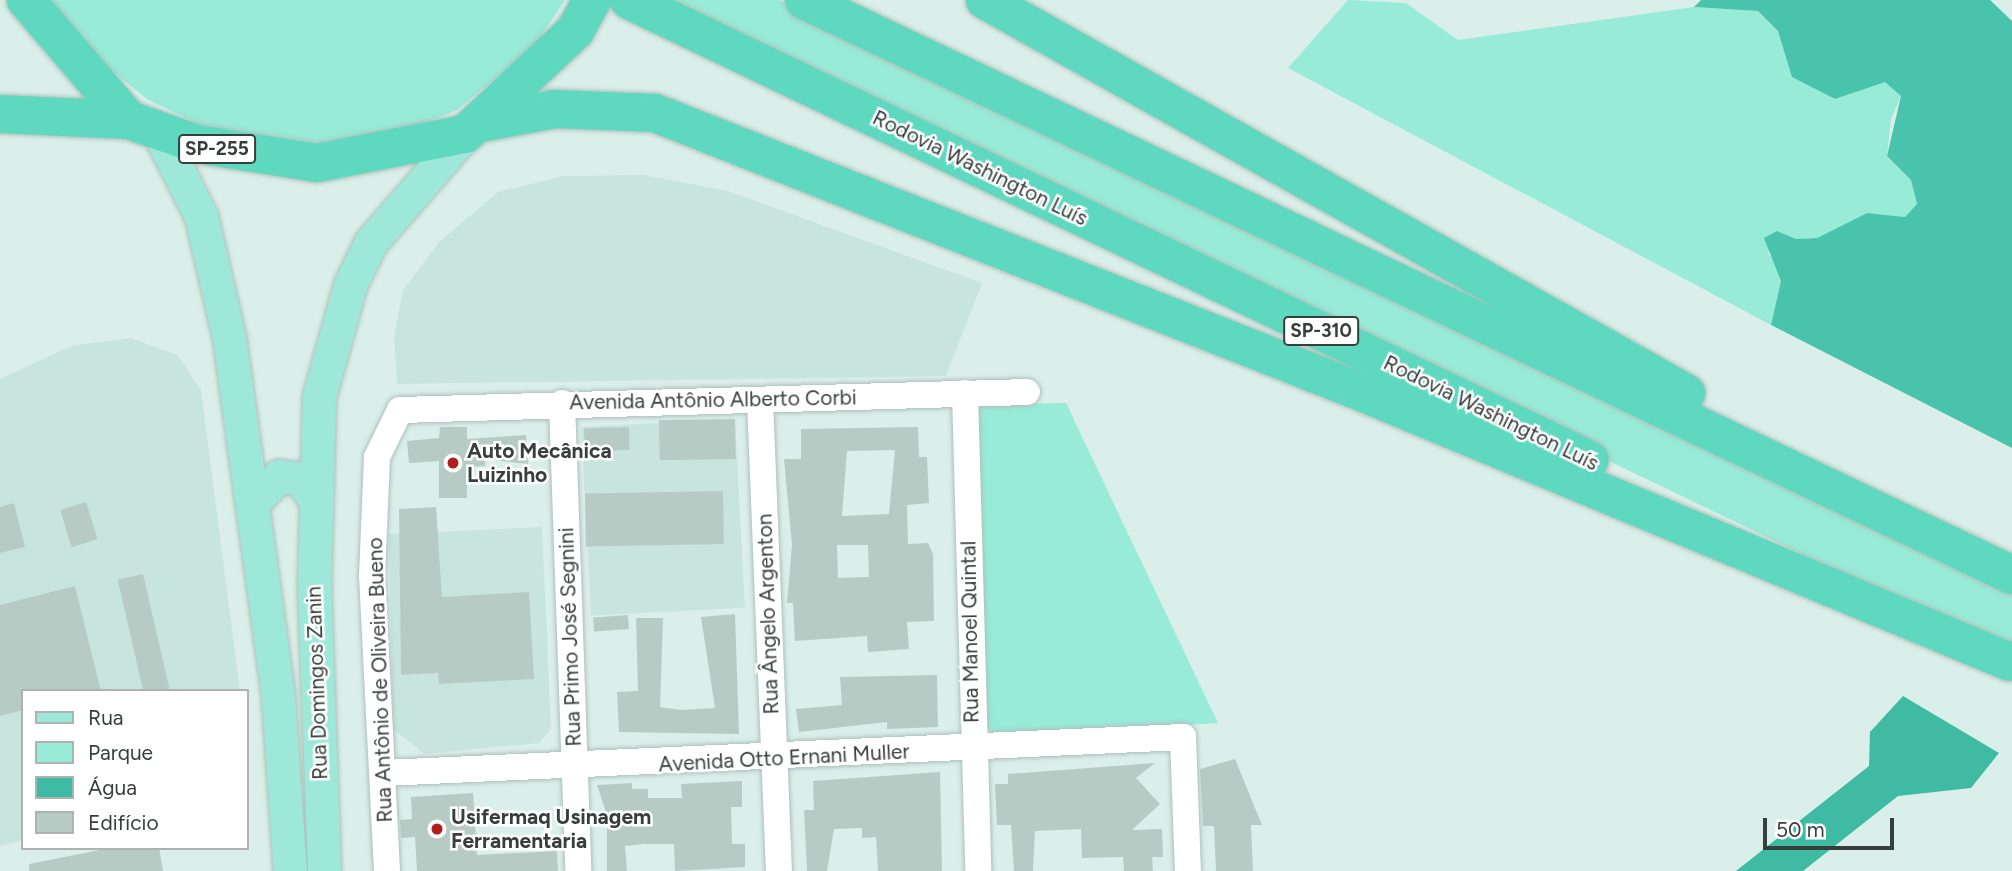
<!DOCTYPE html>
<meta charset="utf-8">
<style>
body{margin:0}
#map{position:relative;width:2012px;height:871px;overflow:hidden;background:#dbefea;font-family:Figtree,sans-serif}
div>[style]{position:absolute}
.built>*{inset:0;background:#c8e5dd;transform-origin:0 0}
.green>*{inset:0;background:#97ebd7}
.forest>*{inset:0;background:#49c3ab}
.water>*{inset:0;background:#3fbba3}
.building>*{inset:0;background:#b7cbc5;transform-origin:0 0}
.roads{filter:drop-shadow(0 0 2px #adc1bc) drop-shadow(0 0 2px #adc1bc)}
.minor>*{height:26px;margin:-13px;padding:0 13px;transform-origin:13px;border-radius:13px;background:#fff}
.major>*{height:33px;margin:-16.5px;padding:0 16.5px;transform-origin:16.5px;border-radius:16.5px;background:#9ee8d9}
.highway>*{height:38px;margin:-19px;padding:0 19px;transform-origin:19px;border-radius:19px;background:#5ed9bf}
.dots>*{width:19px;height:19px;translate:-50% -50%;box-sizing:border-box;border:4px solid #fff;border-radius:50%}
span{translate:-50% -50%;white-space:nowrap;text-align:center;line-height:1.15;-webkit-text-stroke:5px #fff;paint-order:stroke}
.shield-label span{padding:2px 5px;background:#fff;border:2px solid;border-radius:5px;-webkit-text-stroke-width:0}
.shield-label{font-size:19px;color:#373f3c;font-weight:700}
.street-label{font-size:21px;color:#373f3c}
.poi-label{font-size:21px;color:#373f3c;font-weight:700}
.left{translate:0 -50%;text-align:left}
.legend{position:absolute;left:21px;top:689px;width:228px;height:161px;box-sizing:border-box;background:#fff;border:2px solid #afb2b1;margin:0;padding:9px 12px;list-style:none;font-size:21px;color:#373f3c}
.legend li{display:flex;align-items:center;gap:14px;height:35px}
.legend b{width:35px;border:2px solid #afb2b1}
.scale{position:absolute;left:1763px;top:818px;width:131px;height:32px;box-sizing:border-box;border:4px solid #373f3c;border-top:0;padding-left:9px;font-size:21px;line-height:24px;white-space:nowrap;color:#373f3c;-webkit-text-stroke:5px #fff;paint-order:stroke}
</style>
<div id="map">
<div class="built">
<i style="clip-path:polygon(644px 175px,728px 191px,982px 283px,946px 376px,397px 384px,394px 337px,403px 290px,439px 242px,498px 192px,564px 176px)"></i>
<i style="clip-path:polygon(130px 338px,178px 355px,201px 390px,240px 691px,23px 691px,23px 840px,0 846px,0 379px,71px 346px)"></i>
<i style="left:735px;top:419px;width:189px;height:154px;rotate:87deg"></i>
<i style="clip-path:polygon(542px 527px,551px 729px,539px 743px,425px 754px,393px 729px,389px 534px)"></i>
</div>
<div class="green">
<i style="clip-path:polygon(48px 0,565px 0,534px 46px,457px 110px,417px 126px,317px 145px,203px 126px,147px 99px,93px 55px)"></i>
<i style="clip-path:polygon(651px 0,779px 0,2012px 590px,2012px 655px)"></i>
<i style="clip-path:polygon(1348px 0,1406px 3px,1458px 40px,1694px 7px,1758px 11px,1778px 31px,1793px 77px,1835px 99px,1885px 81px,1901px 96px,1891px 119px,1887px 156px,1911px 180px,1917px 204px,1905px 217px,1867px 213px,1817px 238px,1796px 239px,1777px 231px,1768px 254px,1779px 264px,1781px 282px,1771px 325px,1288px 68px)"></i>
<i style="clip-path:polygon(1066px 403px,1218px 723px,1003px 737px,986px 728px,974px 405px)"></i>
</div>
<div class="forest">
<i style="clip-path:polygon(1701px 0,1990px 0,2012px 21px,2012px 448px,1771px 325px,1781px 281px,1764px 238px,1777px 231px,1796px 239px,1817px 238px,1867px 213px,1905px 217px,1917px 204px,1911px 180px,1887px 156px,1901px 96px,1885px 82px,1835px 99px,1792px 77px,1778px 31px,1758px 11px,1694px 7px)"></i>
</div>
<div class="water">
<i style="clip-path:polygon(1903px 696px,1999px 753px,1971px 788px,1898px 796px,1803px 871px,1736px 871px,1869px 766px,1870px 732px)"></i>
</div>
<div class="building">
<i style="left:735px;top:419px;width:40px;height:76px;rotate:89deg"></i>
<i style="clip-path:polygon(440px 427px,467px 427px,467px 439px,526px 435px,528px 464px,485px 459px,485px 466px,467px 467px,467px 498px,439px 498px,439px 461px,409px 463px,407px 441px,439px 438px)"></i>
<i style="left:629px;top:427px;width:23px;height:45px;rotate:88deg"></i>
<i style="clip-path:polygon(evenodd,918px 427px,919px 457px,927px 457px,929px 503px,907px 505px,908px 544px,928px 543px,933px 554px,934px 621px,907px 622px,909px 649px,868px 652px,867px 636px,795px 641px,793px 603px,787px 603px,792px 545px,784px 459px,801px 459px,801px 429px,918px 427px,895px 450px,889px 514px,842px 516px,847px 451px,895px 450px,918px 427px,837px 545px,868px 545px,869px 577px,838px 578px,837px 545px)"></i>
<i style="left:723px;top:491px;width:53px;height:138px;rotate:89deg"></i>
<i style="left:86px;top:502px;width:39px;height:27px;rotate:73deg"></i>
<i style="clip-path:polygon(14px 503px,25px 547px,0 553px,0 507px)"></i>
<i style="clip-path:polygon(436px 507px,442px 597px,529px 592px,534px 679px,439px 684px,438px 673px,401px 675px,399px 509px)"></i>
<i style="left:143px;top:574px;width:120px;height:26px;rotate:77deg"></i>
<i style="clip-path:polygon(75px 586px,101px 691px,23px 691px,23px 710px,0 716px,0 605px)"></i>
<i style="clip-path:polygon(735px 614px,739px 734px,619px 732px,617px 692px,638px 691px,636px 618px,663px 618px,660px 707px,681px 710px,715px 708px,701px 617px)"></i>
<i style="left:628px;top:615px;width:14px;height:35px;rotate:86deg"></i>
<i style="clip-path:polygon(937px 675px,938px 727px,887px 729px,887px 722px,799px 732px,796px 709px,842px 705px,840px 677px)"></i>
<i style="clip-path:polygon(1235px 759px,1262px 825px,1251px 825px,1253px 871px,1216px 871px,1214px 826px,1203px 826px,1200px 769px)"></i>
<i style="clip-path:polygon(1155px 763px,1136px 778px,1160px 804px,1132px 830px,1162px 829px,1163px 857px,1152px 857px,1153px 871px,1124px 871px,1123px 857px,1082px 858px,1081px 829px,1035px 831px,1033px 871px,1014px 871px,1011px 825px,997px 825px,995px 784px,1008px 784px,1008px 774px)"></i>
<i style="clip-path:polygon(940px 772px,942px 871px,878px 871px,876px 837px,862px 838px,862px 828px,834px 829px,827px 871px,807px 871px,804px 810px,814px 810px,813px 781px)"></i>
<i style="clip-path:polygon(742px 781px,742px 807px,731px 807px,732px 844px,745px 844px,745px 867px,675px 871px,674px 844px,644px 844px,625px 846px,627px 871px,607px 871px,607px 815px,597px 785px,632px 783px,632px 789px,648px 789px,648px 798px,682px 798px,681px 784px)"></i>
<i style="clip-path:polygon(473px 793px,477px 855px,557px 851px,558px 871px,417px 871px,415px 837px,401px 838px,400px 820px,412px 819px,411px 797px)"></i>
<i style="clip-path:polygon(110px 848px,159px 848px,163px 871px,29px 871px,29px 864px)"></i>
</div>
<div class="roads">
<div class="minor">
<i style="left:965px;top:393px;width:478px;rotate:88.4deg"></i>
<i style="left:760px;top:400px;width:471px;rotate:87.7deg"></i>
<i style="left:562px;top:403px;width:468px;rotate:88deg"></i>
<i style="left:384px;top:773px;width:800px;rotate:-2.58deg"></i>
<i style="left:1183px;top:737px;width:134px;rotate:87.9deg"></i>
<i style="left:387px;top:871px;width:295px;rotate:-92.9deg"></i>
<i style="left:372px;top:576px;width:119px;rotate:-87.6deg"></i>
<i style="left:377px;top:457px;width:52px;rotate:-63.9deg"></i>
<i style="left:400px;top:410px;width:627px;rotate:-1.64deg"></i>
</div>
<div class="major">
<i style="left:158px;top:131px;width:95px;rotate:63.2deg"></i>
<i style="left:201px;top:216px;width:124px;rotate:77deg"></i>
<i style="left:229px;top:337px;width:363px;rotate:82.2deg"></i>
<i style="left:278px;top:697px;width:174px;rotate:86.1deg"></i>
<i style="left:255px;top:500px;width:34px;rotate:-45deg"></i>
<i style="left:279px;top:476px;width:21px;rotate:8deg"></i>
<i style="left:300px;top:479px;width:21px;rotate:53deg"></i>
<i style="left:324px;top:871px;width:283px;rotate:-92deg"></i>
<i style="left:314px;top:588px;width:191px;rotate:-88.5deg"></i>
<i style="left:319px;top:397px;width:116px;rotate:-74.5deg"></i>
<i style="left:350px;top:285px;width:48px;rotate:-64deg"></i>
<i style="left:371px;top:242px;width:143px;rotate:-49deg"></i>
</div>
<div class="highway">
<i style="left:26px;top:0;width:158px;rotate:49.4deg"></i>
<i style="left:129px;top:120px;width:72px;rotate:19.4deg"></i>
<i style="left:197px;top:144px;width:121px;rotate:9deg"></i>
<i style="left:317px;top:163px;width:151px;rotate:-11.1deg"></i>
<i style="left:465px;top:134px;width:151px;rotate:-43.1deg"></i>
<i style="left:575px;top:31px;width:35px;rotate:-61deg"></i>
<i style="left:629px;top:0;width:1065px;rotate:25.58deg"></i>
<i style="left:804px;top:0;width:1338px;rotate:25.45deg"></i>
<i style="left:985px;top:0;width:804px;rotate:29.28deg"></i>
<i style="left:0;top:114px;width:129px;rotate:2.7deg"></i>
<i style="left:480px;top:123px;width:76px;rotate:-10.6deg"></i>
<i style="left:555px;top:109px;width:100px;rotate:2.3deg"></i>
<i style="left:655px;top:113px;width:757px;rotate:21.55deg"></i>
<i style="left:1359px;top:391px;width:705px;rotate:22.6deg"></i>
</div>
</div>
<div class="dots">
<i style="left:453px;top:463px;background:#b01f1e"></i>
<i style="left:437px;top:829px;background:#b01f1e"></i>
</div>
<div class="shield-label">
<span style="left:217px;top:149px">SP-255</span>
<span style="left:1321px;top:331px">SP-310</span>
</div>
<div class="street-label">
<span style="left:980px;top:168px;rotate:26deg">Rodovia Washington Luís</span>
<span style="left:713px;top:400px;rotate:-1deg">Avenida Antônio Alberto Corbi</span>
<span style="left:1491px;top:413px;rotate:26deg">Rodovia Washington Luís</span>
<span style="left:768px;top:614px;rotate:-92deg">Rua Ângelo Argenton</span>
<span style="left:970px;top:632px;rotate:-91deg">Rua Manoel Quintal</span>
<span style="left:570px;top:637px;rotate:-92deg">Rua Primo José Segnini</span>
<span style="left:380px;top:680px;rotate:-92deg">Rua Antônio de Oliveira Bueno</span>
<span style="left:317px;top:683px;rotate:-92deg">Rua Domingos Zanin</span>
<span style="left:784px;top:758px;rotate:-3deg">Avenida Otto Ernani Muller</span>
</div>
<div class="poi-label">
<span class="left" style="left:467px;top:463px">Auto Mecânica<br>Luizinho</span>
<span class="left" style="left:451px;top:829px">Usifermaq Usinagem<br>Ferramentaria</span>
</div>
<ul class="legend">
<li><b style="height:9px;background:#9ee8d9"></b>Rua</li>
<li><b style="height:19px;background:#97ebd7"></b>Parque</li>
<li><b style="height:19px;background:#3fbba3"></b>Água</li>
<li><b style="height:19px;background:#b7cbc5"></b>Edifício</li>
</ul>
<div class="scale">50 m</div>
</div>
